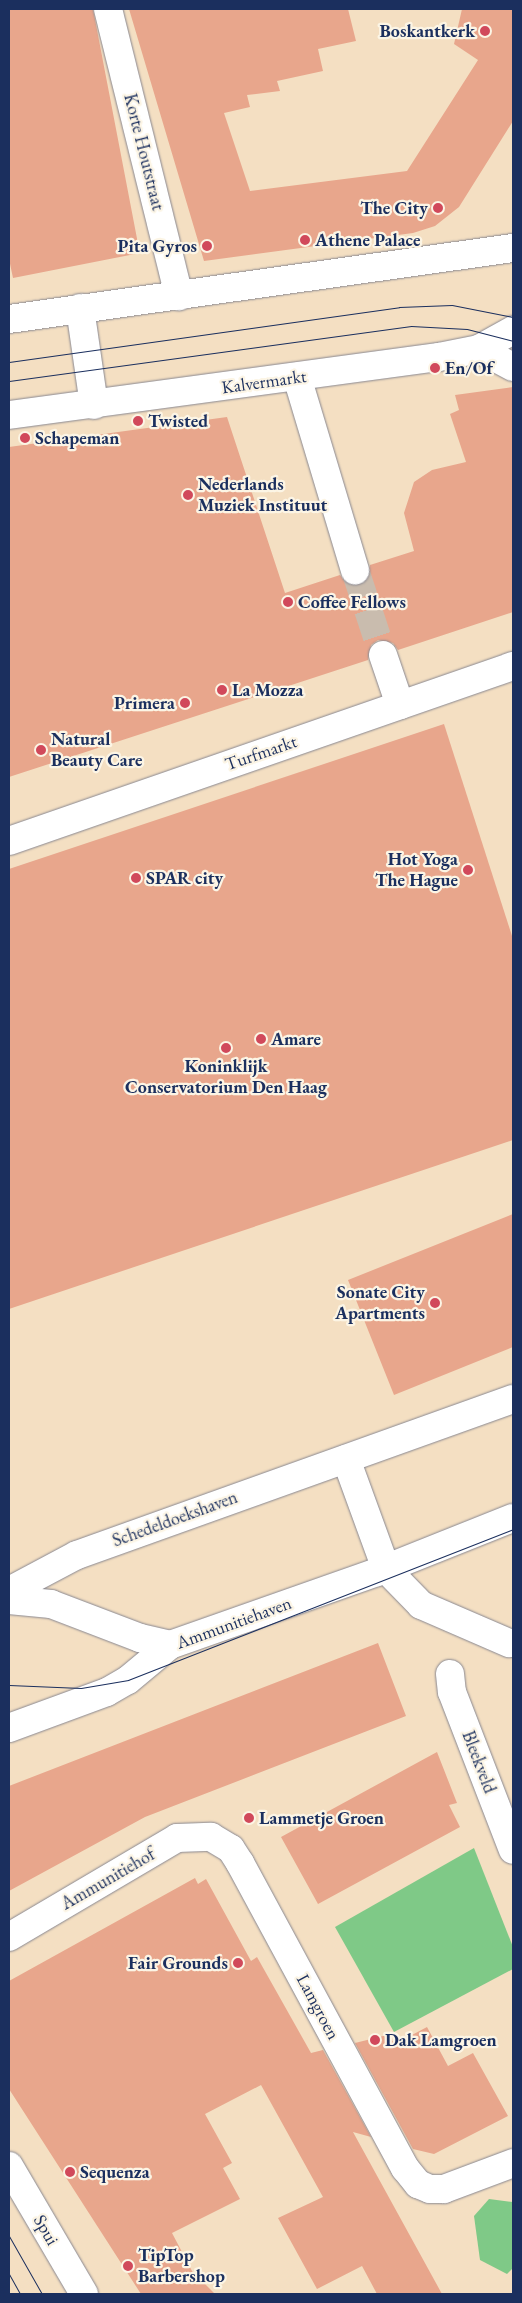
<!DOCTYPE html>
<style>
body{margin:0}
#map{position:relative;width:522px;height:2303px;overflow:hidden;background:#f4dfc2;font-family:"EB Garamond",serif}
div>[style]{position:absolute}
.green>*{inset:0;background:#7fc987}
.building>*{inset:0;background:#e8a68c}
.pedestrian-tunnel>*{height:28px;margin-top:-14px;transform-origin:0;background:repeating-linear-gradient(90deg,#c9bcae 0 28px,transparent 0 42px)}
.roads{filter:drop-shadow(0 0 1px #888790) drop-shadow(0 0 1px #888790)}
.pedestrian>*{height:28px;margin:-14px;padding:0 14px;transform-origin:14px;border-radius:14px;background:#fff}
.minor>*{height:28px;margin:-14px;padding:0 14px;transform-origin:14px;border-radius:14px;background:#fff}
.tertiary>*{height:28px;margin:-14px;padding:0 14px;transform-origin:14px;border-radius:14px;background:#fff}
.tram>*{height:1px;margin:-0.5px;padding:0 0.5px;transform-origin:0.5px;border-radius:0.5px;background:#1b2f5e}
.dots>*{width:14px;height:14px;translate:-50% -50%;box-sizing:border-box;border:2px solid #fcf5e5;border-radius:50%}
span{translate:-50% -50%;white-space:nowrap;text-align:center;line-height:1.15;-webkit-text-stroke:4.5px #fcf5e5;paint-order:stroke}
.poi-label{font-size:18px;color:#1b2f5e;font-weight:700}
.right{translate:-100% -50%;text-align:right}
.left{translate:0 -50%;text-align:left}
.street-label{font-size:18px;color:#1b2f5e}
.frame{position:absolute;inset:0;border:10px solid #1b2f5e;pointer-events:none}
</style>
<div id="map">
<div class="green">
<i style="clip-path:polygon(474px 1848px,513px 1947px,513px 1969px,394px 2032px,335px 1927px)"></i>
<i style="clip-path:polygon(489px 2199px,513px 2202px,513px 2268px,507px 2274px,480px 2260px,474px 2216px)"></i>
</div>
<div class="building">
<i style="clip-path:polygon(9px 9px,93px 9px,139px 249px,134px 250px,135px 254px,13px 278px,9px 259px)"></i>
<i style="clip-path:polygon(129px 9px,348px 9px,356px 41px,318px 49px,323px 71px,277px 81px,280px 91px,247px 95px,250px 107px,224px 113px,250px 191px,407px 171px,478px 60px,454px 44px,462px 9px,513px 9px,513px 121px,459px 207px,435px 226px,413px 233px,204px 261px)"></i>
<i style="clip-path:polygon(513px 387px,513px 612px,398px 650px,393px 643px,378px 640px,371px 645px,368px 660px,9px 777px,9px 447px,227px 417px,285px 593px,340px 575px,345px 582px,359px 585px,367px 580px,370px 565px,414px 551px,404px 513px,414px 482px,432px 470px,466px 462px,450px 414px,459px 410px,455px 395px)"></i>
<i style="clip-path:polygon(444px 724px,513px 939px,513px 1140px,9px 1309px,9px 869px)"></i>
<i style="clip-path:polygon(513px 1214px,513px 1347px,394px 1395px,348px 1280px)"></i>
<i style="clip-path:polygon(378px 1643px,406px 1716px,145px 1817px,9px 1891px,9px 1786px)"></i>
<i style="clip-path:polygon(437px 1752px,457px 1803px,449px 1805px,460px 1827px,318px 1904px,281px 1837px)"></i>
<i style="clip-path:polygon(195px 1878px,198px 1884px,206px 1879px,251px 1961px,257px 1957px,311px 2053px,323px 2050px,371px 2137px,353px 2132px,442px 2294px,377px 2294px,362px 2266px,317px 2289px,278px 2218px,323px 2197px,261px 2085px,205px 2114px,232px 2163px,223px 2168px,240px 2199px,172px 2233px,192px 2271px,215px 2294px,141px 2294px,9px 2089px,9px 1981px)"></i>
<i style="clip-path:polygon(427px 2027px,448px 2066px,473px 2053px,508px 2116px,434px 2154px,413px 2149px,355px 2043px,387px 2035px,395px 2044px)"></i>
</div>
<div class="pedestrian-tunnel">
<i style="left:355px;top:570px;width:89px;rotate:71.8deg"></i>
</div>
<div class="roads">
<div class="pedestrian">
<i style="left:479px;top:349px;width:38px;rotate:28deg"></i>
<i style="left:297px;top:377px;width:202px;rotate:73.3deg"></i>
<i style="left:383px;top:655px;width:53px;rotate:71.2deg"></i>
<i style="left:9px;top:841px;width:534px;rotate:-19.15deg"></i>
</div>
<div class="minor">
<i style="left:108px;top:9px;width:296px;rotate:76.1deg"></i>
<i style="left:80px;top:308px;width:98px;rotate:81.8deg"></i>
<i style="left:9px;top:319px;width:509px;rotate:-8.02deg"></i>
<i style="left:9px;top:415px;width:434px;rotate:-7.7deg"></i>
<i style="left:439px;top:357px;width:41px;rotate:-11.3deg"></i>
<i style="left:479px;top:349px;width:39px;rotate:-29deg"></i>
<i style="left:346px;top:1459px;width:117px;rotate:70deg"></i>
<i style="left:386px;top:1569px;width:50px;rotate:45.8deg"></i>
<i style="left:421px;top:1605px;width:96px;rotate:23.4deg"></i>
<i style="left:9px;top:1591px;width:77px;rotate:-27.9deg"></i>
<i style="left:77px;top:1555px;width:463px;rotate:-19.7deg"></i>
<i style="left:450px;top:1674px;width:18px;rotate:84deg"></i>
<i style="left:452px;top:1692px;width:169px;rotate:68.9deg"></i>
<i style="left:9px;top:1937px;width:195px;rotate:-30.5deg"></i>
<i style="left:177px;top:1838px;width:34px;rotate:-2deg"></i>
<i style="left:211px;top:1837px;width:23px;rotate:31deg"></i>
<i style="left:231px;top:1849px;width:17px;rotate:57deg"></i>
<i style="left:240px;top:1863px;width:347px;rotate:61.6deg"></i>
<i style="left:405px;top:2168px;width:21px;rotate:51deg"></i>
<i style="left:418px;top:2184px;width:13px;rotate:23deg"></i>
<i style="left:430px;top:2189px;width:14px"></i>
<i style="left:444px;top:2189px;width:74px;rotate:-20.6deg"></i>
<i style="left:9px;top:2166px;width:148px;rotate:59.6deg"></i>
</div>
<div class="tertiary">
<i style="left:9px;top:1600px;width:42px;rotate:5.4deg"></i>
<i style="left:51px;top:1604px;width:95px;rotate:20.9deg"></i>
<i style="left:140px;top:1638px;width:31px;rotate:13deg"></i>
<i style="left:9px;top:1728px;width:104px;rotate:-20.2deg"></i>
<i style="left:107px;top:1692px;width:24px;rotate:-30deg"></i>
<i style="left:128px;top:1680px;width:55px;rotate:-39.8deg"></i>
<i style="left:170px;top:1645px;width:219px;rotate:-19.4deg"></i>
<i style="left:377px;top:1572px;width:146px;rotate:-21.7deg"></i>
</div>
</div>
<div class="tram">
<i style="left:9px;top:362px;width:394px;rotate:-8deg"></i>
<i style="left:399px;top:307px;width:53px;rotate:-2.2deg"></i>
<i style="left:452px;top:305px;width:62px;rotate:11.1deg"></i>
<i style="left:9px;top:381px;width:406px;rotate:-7.8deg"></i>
<i style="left:411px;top:326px;width:56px;rotate:3.1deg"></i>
<i style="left:467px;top:329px;width:48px;rotate:14.6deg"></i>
<i style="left:9px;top:1685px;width:72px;rotate:2.4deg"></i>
<i style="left:81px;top:1688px;width:48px;rotate:-9.7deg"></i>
<i style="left:128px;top:1680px;width:414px;rotate:-21.4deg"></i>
<i style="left:9px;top:2236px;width:67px;rotate:60.4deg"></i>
<i style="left:9px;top:2274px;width:23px;rotate:61deg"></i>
</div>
<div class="dots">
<i style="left:485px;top:31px;background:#d1495b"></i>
<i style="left:438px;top:208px;background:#d1495b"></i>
<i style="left:305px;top:240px;background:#d1495b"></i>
<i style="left:207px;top:246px;background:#d1495b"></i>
<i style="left:435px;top:368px;background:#d1495b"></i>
<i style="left:138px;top:421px;background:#d1495b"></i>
<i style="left:25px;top:438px;background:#d1495b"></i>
<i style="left:188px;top:495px;background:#d1495b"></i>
<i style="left:288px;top:602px;background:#d1495b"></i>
<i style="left:222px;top:690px;background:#d1495b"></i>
<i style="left:185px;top:703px;background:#d1495b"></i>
<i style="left:41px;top:750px;background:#d1495b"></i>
<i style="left:468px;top:870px;background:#d1495b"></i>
<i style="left:136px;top:878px;background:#d1495b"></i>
<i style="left:261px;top:1039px;background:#d1495b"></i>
<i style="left:226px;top:1048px;background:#d1495b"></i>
<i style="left:435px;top:1303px;background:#d1495b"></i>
<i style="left:249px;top:1818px;background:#d1495b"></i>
<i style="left:238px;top:1963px;background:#d1495b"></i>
<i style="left:375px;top:2040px;background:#d1495b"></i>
<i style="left:70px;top:2172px;background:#d1495b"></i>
<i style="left:128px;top:2266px;background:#d1495b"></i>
</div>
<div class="poi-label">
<span class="right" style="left:475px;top:31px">Boskantkerk</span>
<span class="right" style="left:428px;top:208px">The City</span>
<span class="left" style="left:315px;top:240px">Athene Palace</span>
<span class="right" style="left:197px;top:246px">Pita Gyros</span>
<span class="left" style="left:445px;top:368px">En/Of</span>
<span class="left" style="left:148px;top:421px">Twisted</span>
<span class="left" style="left:35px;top:438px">Schapeman</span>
<span class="left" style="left:198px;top:495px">Nederlands<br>Muziek Instituut</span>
<span class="left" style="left:298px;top:602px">Coffee Fellows</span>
<span class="left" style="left:232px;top:690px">La Mozza</span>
<span class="right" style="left:175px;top:703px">Primera</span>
<span class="left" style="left:51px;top:750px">Natural<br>Beauty Care</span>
<span class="right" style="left:458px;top:870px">Hot Yoga<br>The Hague</span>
<span class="left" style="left:146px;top:878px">SPAR city</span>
<span class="left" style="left:271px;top:1039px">Amare</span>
<span style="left:226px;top:1077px">Koninklijk<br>Conservatorium Den Haag</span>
<span class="right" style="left:425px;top:1303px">Sonate City<br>Apartments</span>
<span class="left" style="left:259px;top:1818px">Lammetje Groen</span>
<span class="right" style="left:228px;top:1963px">Fair Grounds</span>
<span class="left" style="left:385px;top:2040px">Dak Lamgroen</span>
<span class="left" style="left:80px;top:2172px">Sequenza</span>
<span class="left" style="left:138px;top:2266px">TipTop<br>Barbershop</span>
</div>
<div class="street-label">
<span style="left:144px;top:152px;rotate:76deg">Korte Houtstraat</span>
<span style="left:264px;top:382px;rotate:-8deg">Kalvermarkt</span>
<span style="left:261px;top:753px;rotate:-19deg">Turfmarkt</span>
<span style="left:175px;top:1519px;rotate:-20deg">Schedeldoekshaven</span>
<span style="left:234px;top:1623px;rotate:-20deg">Ammunitiehaven</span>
<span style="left:479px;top:1762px;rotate:69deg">Bleekveld</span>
<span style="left:108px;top:1879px;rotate:-30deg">Ammunitiehof</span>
<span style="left:318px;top:2007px;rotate:62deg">Lamgroen</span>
<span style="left:46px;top:2230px;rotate:60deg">Spui</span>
</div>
<div class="frame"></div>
</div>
